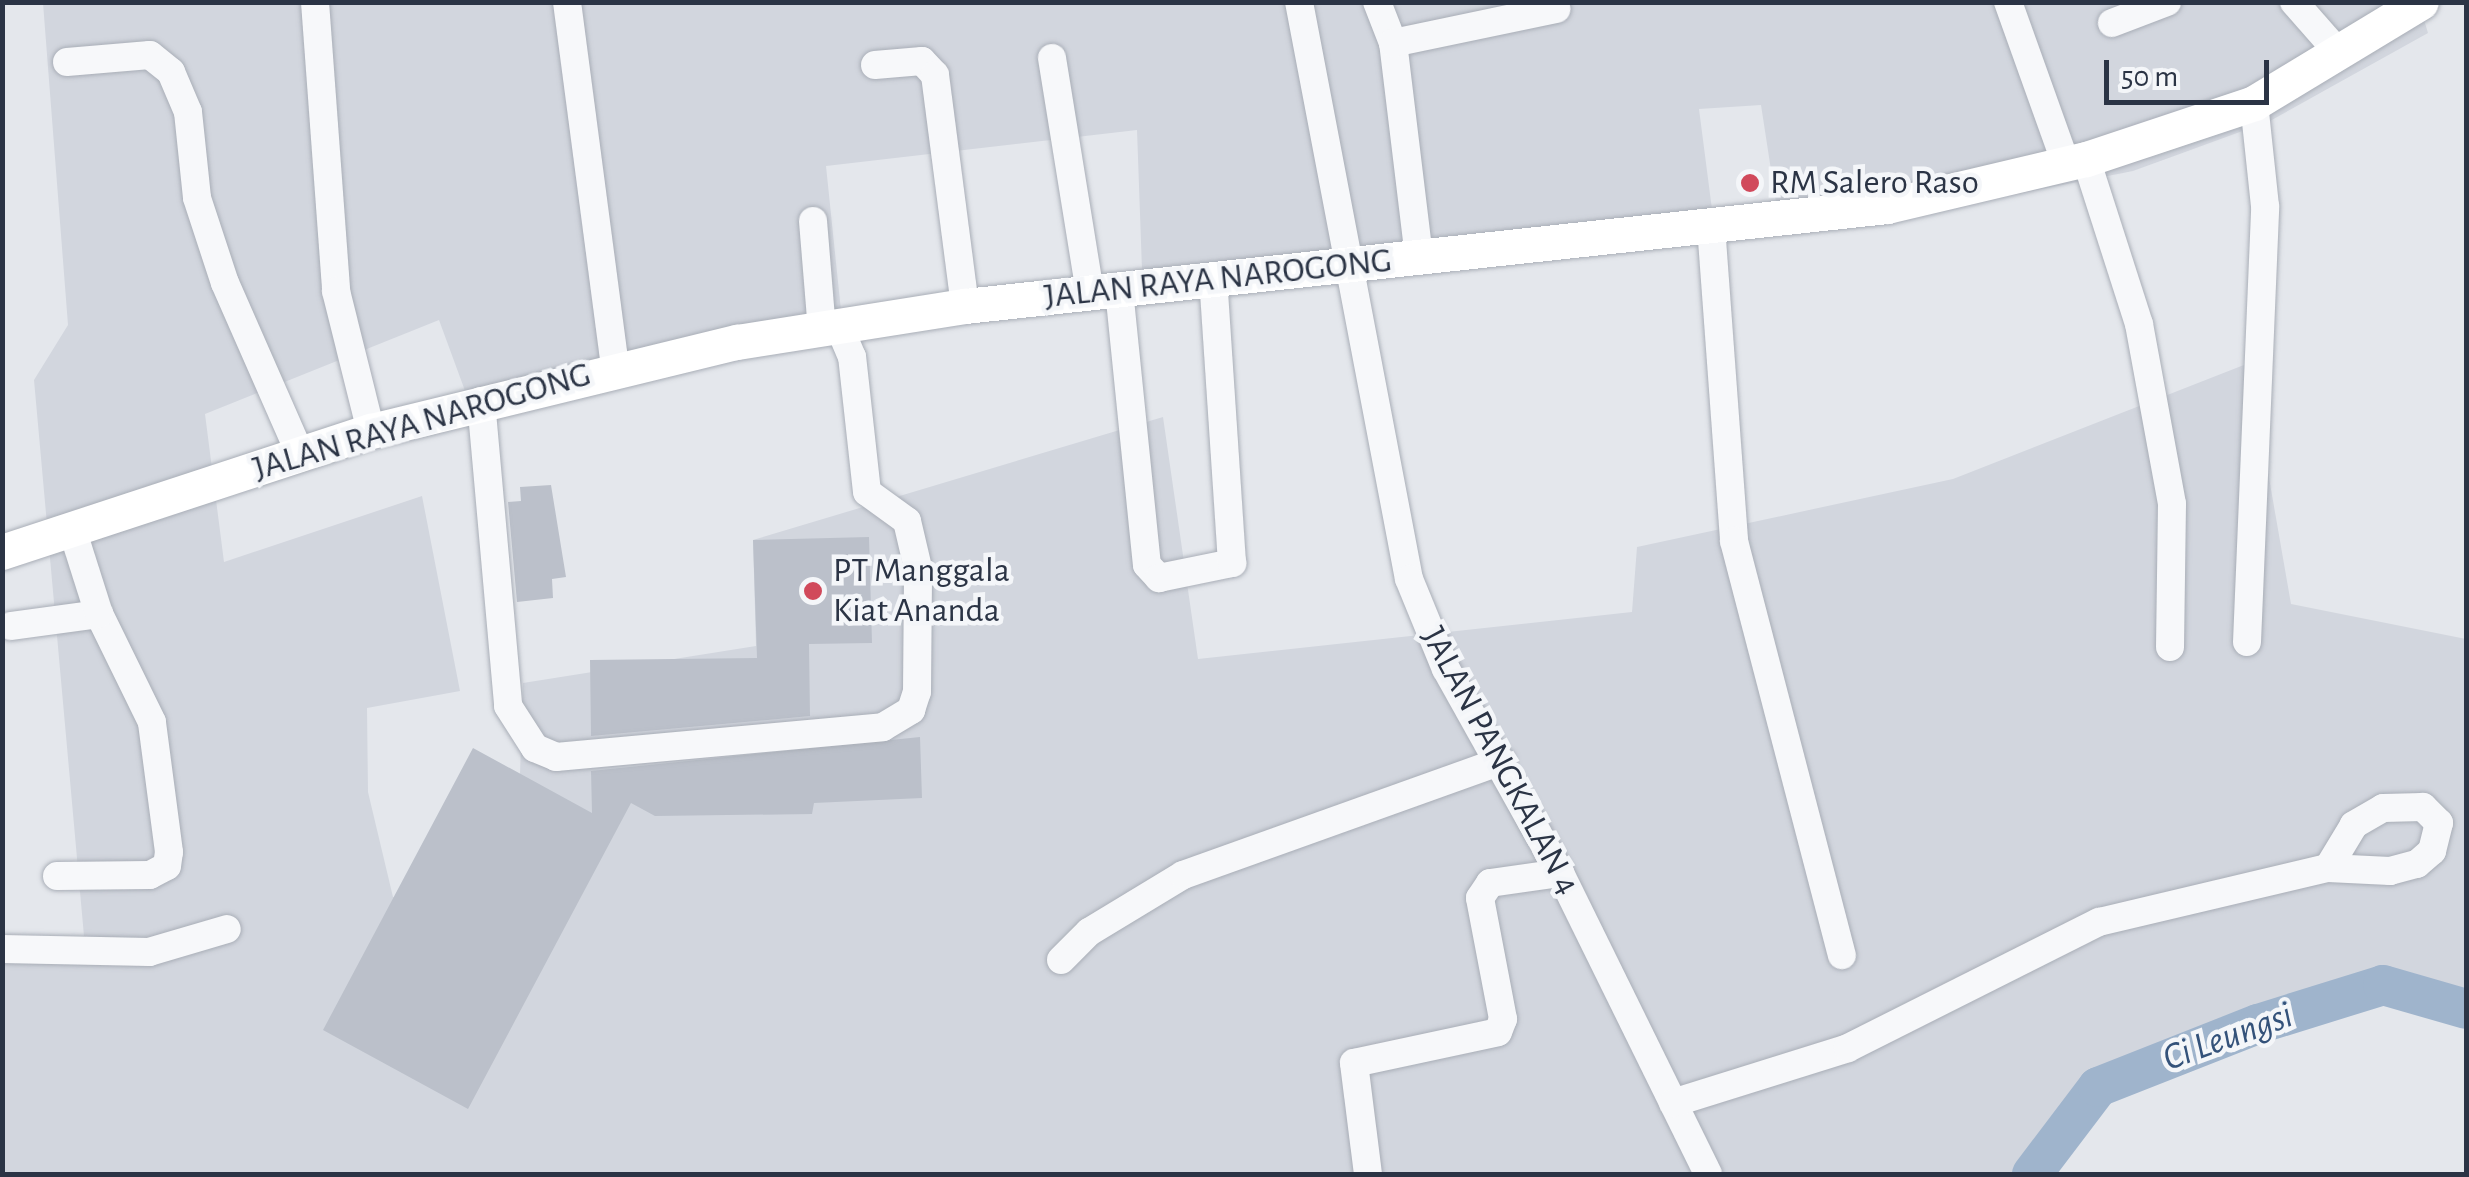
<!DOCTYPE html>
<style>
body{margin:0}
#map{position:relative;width:2469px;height:1177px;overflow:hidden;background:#e4e7ec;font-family:"Alegreya Sans",sans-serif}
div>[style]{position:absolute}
.built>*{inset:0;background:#d2d6de}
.river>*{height:40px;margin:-20px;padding:0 20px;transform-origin:20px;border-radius:20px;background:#9fb4cc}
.building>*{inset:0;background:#bbc0ca}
.roads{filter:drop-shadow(0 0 2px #a9aeb7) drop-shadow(0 0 2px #a9aeb7)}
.minor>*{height:28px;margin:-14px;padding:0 14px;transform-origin:14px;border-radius:14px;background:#f7f8fa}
.major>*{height:35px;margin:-17.5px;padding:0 17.5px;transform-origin:17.5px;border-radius:17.5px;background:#fff}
.dots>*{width:28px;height:28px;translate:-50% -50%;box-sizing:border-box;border:5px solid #f4f6f9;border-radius:50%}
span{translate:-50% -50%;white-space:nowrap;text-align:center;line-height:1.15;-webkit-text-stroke:9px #f4f6f9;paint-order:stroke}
.poi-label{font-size:35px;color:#2b3445}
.left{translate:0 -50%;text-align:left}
.street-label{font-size:35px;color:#2b3445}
.water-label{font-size:38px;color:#34527a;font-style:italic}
.frame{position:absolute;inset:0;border:5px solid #2b3445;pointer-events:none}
.scale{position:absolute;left:2104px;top:60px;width:165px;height:45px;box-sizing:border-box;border:5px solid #2b3445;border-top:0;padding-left:12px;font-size:30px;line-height:35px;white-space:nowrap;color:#2b3445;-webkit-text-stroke:8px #f4f6f9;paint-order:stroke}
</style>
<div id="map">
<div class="built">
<i style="clip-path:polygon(43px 3px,2419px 3px,2428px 33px,2270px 121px,2133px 171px,2002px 197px,1779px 222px,1761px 105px,1699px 109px,1714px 225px,1143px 298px,1137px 130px,826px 166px,843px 330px,475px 418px,439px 320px,205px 414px,224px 562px,422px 496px,460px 691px,367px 708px,368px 792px,393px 897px,471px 899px,518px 835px,523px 683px,756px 646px,753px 540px,1163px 417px,1198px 659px,1632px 612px,1637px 547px,1953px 479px,2249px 363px,2291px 604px,2466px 639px,2466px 1009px,2384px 984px,2258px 1024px,2098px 1087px,2032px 1174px,3px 1174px,3px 943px,84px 936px,34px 380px,68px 325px)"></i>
</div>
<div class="river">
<i style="left:2032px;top:1174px;width:109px;rotate:-52.8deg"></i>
<i style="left:2098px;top:1087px;width:172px;rotate:-21.5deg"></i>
<i style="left:2258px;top:1024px;width:131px;rotate:-17.3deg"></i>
<i style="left:2383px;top:985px;width:86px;rotate:16.1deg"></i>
</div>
<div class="building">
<i style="clip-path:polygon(551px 485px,566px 577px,552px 579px,553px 598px,517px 602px,508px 502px,521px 501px,520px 487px)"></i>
<i style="clip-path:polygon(869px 537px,872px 643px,809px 644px,810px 716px,591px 736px,590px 660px,757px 658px,753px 540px)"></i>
<i style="clip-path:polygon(920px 737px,922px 798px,814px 803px,812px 814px,655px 816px,631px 803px,468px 1109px,323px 1030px,473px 748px,592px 813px,591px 771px)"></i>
</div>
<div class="roads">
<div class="minor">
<i style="left:315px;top:2px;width:290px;rotate:85.8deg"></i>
<i style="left:336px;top:291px;width:144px;rotate:76deg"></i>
<i style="left:567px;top:2px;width:367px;rotate:82.5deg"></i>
<i style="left:1299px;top:2px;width:587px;rotate:79.21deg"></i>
<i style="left:1409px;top:579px;width:97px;rotate:67.7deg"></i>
<i style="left:1446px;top:669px;width:234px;rotate:60.8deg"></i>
<i style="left:1560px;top:873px;width:335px;rotate:63.8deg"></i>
<i style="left:1377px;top:2px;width:44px;rotate:68.7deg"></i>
<i style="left:2008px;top:2px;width:172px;rotate:70.3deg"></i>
<i style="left:2294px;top:2px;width:67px;rotate:48.7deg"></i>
<i style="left:2112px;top:23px;width:59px;rotate:-20.9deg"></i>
<i style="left:1052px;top:58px;width:237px;rotate:80.8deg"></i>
<i style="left:67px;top:62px;width:83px;rotate:-4.8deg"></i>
<i style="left:150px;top:55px;width:27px;rotate:39deg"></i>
<i style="left:171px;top:72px;width:43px;rotate:67deg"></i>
<i style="left:188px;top:112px;width:86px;rotate:84deg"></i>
<i style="left:197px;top:198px;width:89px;rotate:71.8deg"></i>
<i style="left:225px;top:283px;width:187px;rotate:66.3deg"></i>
<i style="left:875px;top:65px;width:47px;rotate:-4.9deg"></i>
<i style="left:922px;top:61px;width:19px;rotate:47deg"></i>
<i style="left:935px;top:75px;width:233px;rotate:82.6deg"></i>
<i style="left:2086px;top:159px;width:173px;rotate:72.2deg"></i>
<i style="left:2139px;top:324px;width:183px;rotate:79.6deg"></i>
<i style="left:2172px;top:504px;width:143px;rotate:90.8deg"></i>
<i style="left:813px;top:221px;width:109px;rotate:85.3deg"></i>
<i style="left:1711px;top:226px;width:316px;rotate:85.8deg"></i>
<i style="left:1734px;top:541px;width:428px;rotate:75.4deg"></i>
<i style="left:1419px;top:257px;width:216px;rotate:-96.9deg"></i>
<i style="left:1393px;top:43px;width:167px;rotate:-11.8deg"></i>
<i style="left:1119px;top:290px;width:276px;rotate:84.2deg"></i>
<i style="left:1147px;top:565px;width:18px;rotate:47deg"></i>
<i style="left:1159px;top:578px;width:75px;rotate:-11.6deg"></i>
<i style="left:1232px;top:563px;width:284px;rotate:-93.8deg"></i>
<i style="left:481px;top:401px;width:306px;rotate:84.9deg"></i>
<i style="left:508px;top:706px;width:50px;rotate:57.3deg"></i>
<i style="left:535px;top:748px;width:23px;rotate:23deg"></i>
<i style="left:556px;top:757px;width:328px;rotate:-5.2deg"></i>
<i style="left:883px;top:727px;width:33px;rotate:-31deg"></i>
<i style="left:911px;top:710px;width:19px;rotate:-72deg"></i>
<i style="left:917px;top:692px;width:124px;rotate:-89.5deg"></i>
<i style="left:918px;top:568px;width:48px;rotate:-103.2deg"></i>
<i style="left:907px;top:521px;width:49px;rotate:-144.1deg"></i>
<i style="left:867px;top:492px;width:136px;rotate:-96.3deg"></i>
<i style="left:852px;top:357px;width:33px;rotate:-113deg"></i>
<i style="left:11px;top:626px;width:89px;rotate:-7.8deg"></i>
<i style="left:2247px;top:642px;width:436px;rotate:-87.6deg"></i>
<i style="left:2265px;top:206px;width:104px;rotate:-96.1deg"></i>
<i style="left:57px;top:876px;width:93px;rotate:-0.6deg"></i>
<i style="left:150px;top:875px;width:19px;rotate:-28deg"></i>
<i style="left:167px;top:866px;width:14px;rotate:-82deg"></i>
<i style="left:169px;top:852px;width:131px;rotate:-97.5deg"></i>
<i style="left:152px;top:722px;width:120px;rotate:-116.1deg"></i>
<i style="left:99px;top:614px;width:86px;rotate:-107.6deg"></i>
<i style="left:2px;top:949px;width:147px;rotate:1.2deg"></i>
<i style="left:149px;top:952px;width:81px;rotate:-16.4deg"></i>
<i style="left:1061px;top:960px;width:40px;rotate:-45deg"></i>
<i style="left:1089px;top:932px;width:110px;rotate:-31.2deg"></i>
<i style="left:1183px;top:875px;width:338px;rotate:-19.7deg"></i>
<i style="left:1673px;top:1103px;width:183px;rotate:-17.4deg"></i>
<i style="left:1848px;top:1048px;width:281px;rotate:-26.7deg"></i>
<i style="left:2099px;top:922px;width:235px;rotate:-13.3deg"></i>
<i style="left:2328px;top:868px;width:62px;rotate:2.8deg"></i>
<i style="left:2390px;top:871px;width:28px;rotate:-15deg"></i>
<i style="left:2417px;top:864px;width:20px;rotate:-41deg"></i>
<i style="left:2432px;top:851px;width:29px;rotate:-76deg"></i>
<i style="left:2439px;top:823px;width:23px;rotate:-135deg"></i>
<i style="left:2423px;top:807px;width:40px;rotate:178.6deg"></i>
<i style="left:2383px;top:808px;width:34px;rotate:150deg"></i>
<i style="left:2354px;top:825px;width:50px;rotate:121.2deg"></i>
<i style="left:1368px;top:1174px;width:112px;rotate:-97.2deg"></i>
<i style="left:1354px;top:1063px;width:147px;rotate:-12.1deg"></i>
<i style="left:1498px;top:1032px;width:14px;rotate:-69deg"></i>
<i style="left:1503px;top:1019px;width:123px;rotate:-100.8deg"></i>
<i style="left:1480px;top:898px;width:18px;rotate:-56deg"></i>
<i style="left:1490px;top:883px;width:71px;rotate:-8.1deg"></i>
</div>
<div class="major">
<i style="left:2px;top:552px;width:388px;rotate:-18.2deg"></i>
<i style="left:371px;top:431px;width:377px;rotate:-13.7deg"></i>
<i style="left:737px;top:342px;width:231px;rotate:-9deg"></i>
<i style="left:965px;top:306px;width:927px;rotate:-6.19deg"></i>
<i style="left:1887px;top:206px;width:204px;rotate:-13.3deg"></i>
<i style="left:2086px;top:159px;width:177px;rotate:-18.4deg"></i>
<i style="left:2254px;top:103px;width:195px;rotate:-31.2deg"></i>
</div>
</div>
<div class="dots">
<i style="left:1750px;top:183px;background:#d1495b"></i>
<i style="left:813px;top:591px;background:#d1495b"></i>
</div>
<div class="poi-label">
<span class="left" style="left:1770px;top:183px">RM Salero Raso</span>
<span class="left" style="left:833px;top:591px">PT Manggala<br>Kiat Ananda</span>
</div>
<div class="street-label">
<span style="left:1218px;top:279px;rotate:-6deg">JALAN RAYA NAROGONG</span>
<span style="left:422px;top:422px;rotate:-16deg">JALAN RAYA NAROGONG</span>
<span style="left:1500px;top:761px;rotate:62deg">JALAN PANGKALAN 4</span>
</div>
<div class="water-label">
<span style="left:2228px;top:1038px;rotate:-20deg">Ci Leungsi</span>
</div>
<div class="frame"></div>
<div class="scale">50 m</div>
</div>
